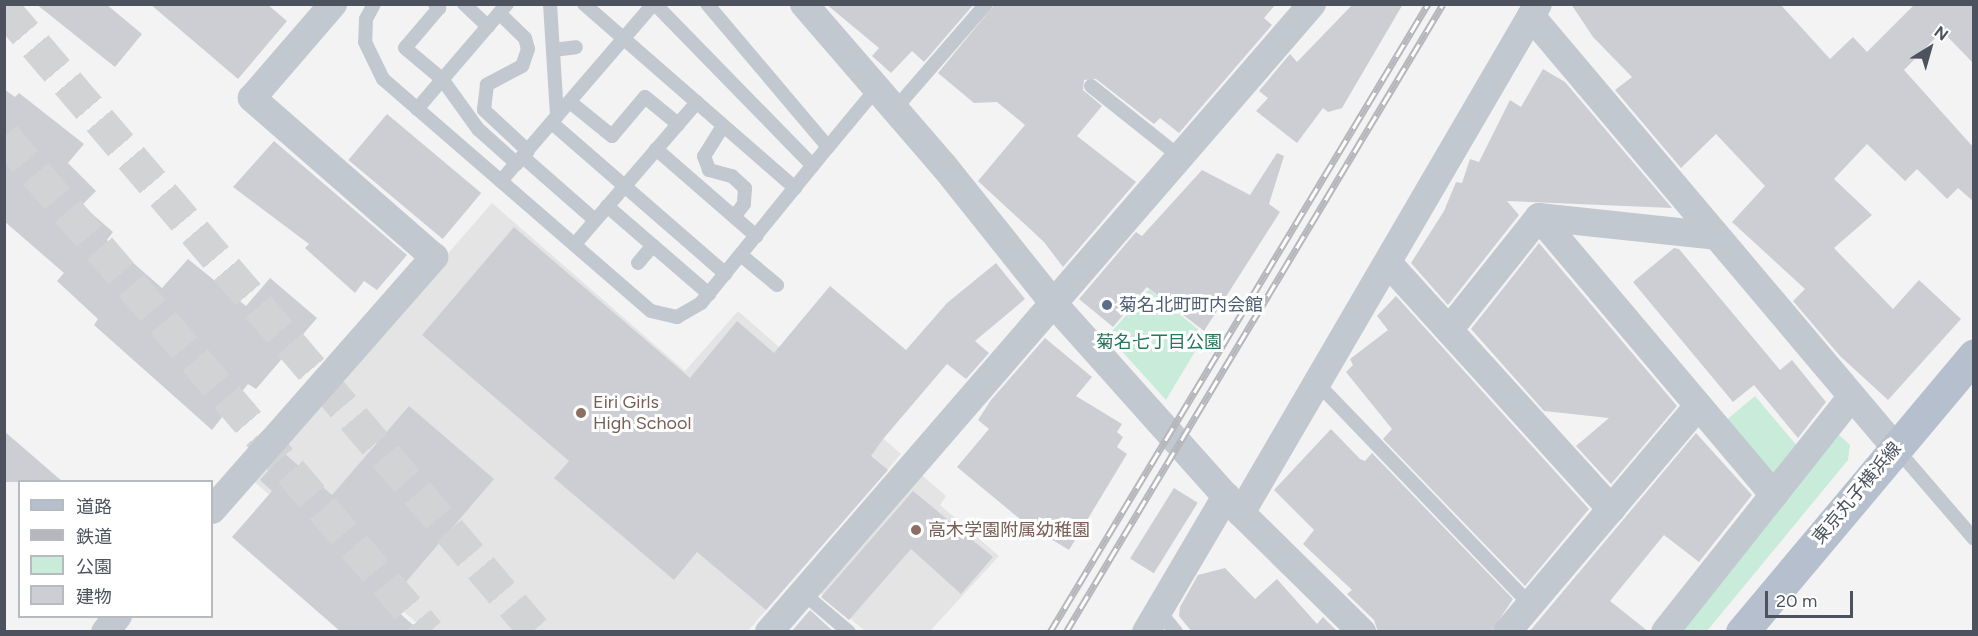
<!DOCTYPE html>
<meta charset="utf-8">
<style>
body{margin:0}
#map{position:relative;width:1978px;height:636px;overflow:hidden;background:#f4f3f3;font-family:Figtree,"Noto Sans JP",sans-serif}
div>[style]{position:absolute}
.education>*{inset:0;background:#e5e4e4}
.green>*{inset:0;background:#c8ebda}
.building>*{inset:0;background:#cdced4;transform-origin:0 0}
.highway-tunnel>*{height:33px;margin-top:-16.5px;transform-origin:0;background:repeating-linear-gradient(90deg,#d2d3d5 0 33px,transparent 0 49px)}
.lane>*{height:14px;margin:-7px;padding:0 7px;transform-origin:7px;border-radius:7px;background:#c2c8cf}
.street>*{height:28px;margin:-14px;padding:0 14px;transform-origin:14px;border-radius:14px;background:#c2c8cf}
.primary>*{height:33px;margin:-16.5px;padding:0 16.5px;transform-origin:16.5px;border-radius:16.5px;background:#b6bfcd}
.rail>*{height:7px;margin-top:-3.5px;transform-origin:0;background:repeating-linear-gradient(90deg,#fff 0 14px,#b6b7bc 0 28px);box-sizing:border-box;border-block:2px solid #b6b7bc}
.dots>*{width:16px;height:16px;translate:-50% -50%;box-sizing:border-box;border:3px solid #fff;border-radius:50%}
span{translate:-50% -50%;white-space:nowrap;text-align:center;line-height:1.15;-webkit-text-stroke:6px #fff;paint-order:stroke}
.service-label{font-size:18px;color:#4e5e75}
.left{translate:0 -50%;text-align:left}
.park-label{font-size:18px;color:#247859}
.education-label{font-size:18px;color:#785e54}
.street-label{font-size:18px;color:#4c535e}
.frame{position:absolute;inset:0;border:6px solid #4c535e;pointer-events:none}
.legend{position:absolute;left:18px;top:480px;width:195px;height:138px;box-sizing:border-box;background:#fff;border:2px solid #b7babf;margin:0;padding:8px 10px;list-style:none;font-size:18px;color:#4c535e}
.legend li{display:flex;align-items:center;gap:12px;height:30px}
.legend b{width:30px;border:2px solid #b7babf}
.north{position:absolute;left:1900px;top:18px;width:60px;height:60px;-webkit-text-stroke:4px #fff;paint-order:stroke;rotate:37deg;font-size:16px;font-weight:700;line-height:24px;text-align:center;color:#4c535e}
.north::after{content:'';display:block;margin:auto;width:21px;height:27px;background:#4c535e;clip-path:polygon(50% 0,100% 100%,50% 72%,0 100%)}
.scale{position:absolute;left:1765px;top:591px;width:88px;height:27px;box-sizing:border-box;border:3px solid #4c535e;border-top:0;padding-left:8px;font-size:18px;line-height:21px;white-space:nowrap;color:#4c535e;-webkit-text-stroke:4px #fff;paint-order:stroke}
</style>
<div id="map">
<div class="education">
<i style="clip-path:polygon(492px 203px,685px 371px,738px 311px,901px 454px,747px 632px,426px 631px,251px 479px)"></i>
<i style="clip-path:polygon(915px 469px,946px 496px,940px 505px,999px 556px,930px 631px,865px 631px,814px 588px)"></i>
</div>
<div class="green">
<i style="clip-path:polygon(1149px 289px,1205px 335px,1166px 400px,1108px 336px)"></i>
<i style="clip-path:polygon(1755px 396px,1798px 447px,1774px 482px,1724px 422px)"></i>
<i style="clip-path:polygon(1837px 433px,1850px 445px,1848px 460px,1707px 631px,1676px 632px)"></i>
</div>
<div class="building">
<i style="clip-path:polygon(36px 4px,106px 4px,142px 34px,115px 67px)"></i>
<i style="clip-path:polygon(150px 4px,267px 4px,287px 21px,238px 79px)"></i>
<i style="clip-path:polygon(826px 4px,974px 4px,924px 62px,912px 51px,891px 73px,872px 56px,879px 48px)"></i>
<i style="clip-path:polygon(995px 4px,1276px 4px,1264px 18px,1272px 25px,1179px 133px,1160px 118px,1154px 124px,1096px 79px,1084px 80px,1083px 90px,1102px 106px,1077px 136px,1136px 182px,1063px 267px,1044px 242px,978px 181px,1025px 125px,997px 102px,974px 103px,938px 73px)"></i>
<i style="clip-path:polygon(1353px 4px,1403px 4px,1342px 108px,1328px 112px,1323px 108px,1297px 143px,1256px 111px,1268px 98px,1259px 91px,1290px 54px,1297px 62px)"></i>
<i style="clip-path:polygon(1571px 4px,1780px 4px,1830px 59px,1853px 37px,1867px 52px,1915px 4px,1974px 4px,1974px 64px,1942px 31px,1904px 70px,1974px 148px,1974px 202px,1958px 188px,1947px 199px,1917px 169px,1905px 181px,1867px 144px,1834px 179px,1872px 215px,1834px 248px,1893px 309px,1919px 280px,1961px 319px,1888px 400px,1840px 356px,1793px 301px,1805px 289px,1732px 222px,1765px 186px,1716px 134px,1681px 168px,1615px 90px,1632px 77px,1593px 37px)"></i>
<i style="clip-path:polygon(1543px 69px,1565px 82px,1672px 208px,1507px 201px,1519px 215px,1448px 305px,1411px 263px,1444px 211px,1456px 182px,1462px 183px,1470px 159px,1479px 162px,1510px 100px,1521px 107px)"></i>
<i style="clip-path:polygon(4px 89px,15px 97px,19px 93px,84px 144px,68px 163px,96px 191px,82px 205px,113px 232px,107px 240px,162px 288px,188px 259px,246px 306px,270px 278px,317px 318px,256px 389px,248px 384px,212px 430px,94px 325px,98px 319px,57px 281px,64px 273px,4px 221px)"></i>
<i style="left:387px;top:114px;width:123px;height:60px;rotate:40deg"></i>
<i style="clip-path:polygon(274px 141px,407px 255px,377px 290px,364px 281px,355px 293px,305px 248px,309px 244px,233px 187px)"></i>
<i style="clip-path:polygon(1277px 153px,1284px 156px,1269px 204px,1280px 212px,1204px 331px,1147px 287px,1113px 327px,1079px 299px,1136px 232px,1142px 236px,1202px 170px,1250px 195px)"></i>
<i style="clip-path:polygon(514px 227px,690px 378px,737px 321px,774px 353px,830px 286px,906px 350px,947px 303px,996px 263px,1025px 299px,975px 341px,989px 353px,966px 379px,947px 364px,883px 439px,871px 456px,888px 470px,766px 610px,697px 552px,674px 580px,554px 478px,569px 461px,422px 335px)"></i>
<i style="clip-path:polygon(1539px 243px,1677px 406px,1611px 484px,1576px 446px,1609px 418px,1544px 411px,1471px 329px)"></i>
<i style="clip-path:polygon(1674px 248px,1679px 249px,1780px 370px,1792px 360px,1826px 402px,1798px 438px,1754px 385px,1733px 402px,1633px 282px)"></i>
<i style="clip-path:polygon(1396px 296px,1589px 509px,1525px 586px,1383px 439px,1392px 429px,1346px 372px,1353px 365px,1350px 359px,1388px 330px,1377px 316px)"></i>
<i style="clip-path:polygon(1045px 338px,1092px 377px,1076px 396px,1122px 424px,1117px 432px,1123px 437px,1117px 447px,1127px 454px,1069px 550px,1026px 524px,957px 467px,989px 429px,978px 420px,991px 400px)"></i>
<i style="clip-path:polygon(409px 406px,494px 479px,388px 603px,421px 632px,341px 632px,232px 537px,272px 491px,260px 480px,284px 453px,332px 495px)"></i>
<i style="clip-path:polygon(1331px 429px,1360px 459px,1365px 461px,1372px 453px,1513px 599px,1491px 632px,1378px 632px,1374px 620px,1347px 594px,1352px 590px,1303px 544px,1314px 530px,1274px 490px)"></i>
<i style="clip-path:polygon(4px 431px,63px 482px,4px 482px)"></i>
<i style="clip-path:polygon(1696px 433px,1752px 495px,1699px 562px,1664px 535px,1610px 601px,1649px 632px,1529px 632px)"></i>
<i style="left:1174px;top:488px;width:28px;height:83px;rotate:32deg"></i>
<i style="clip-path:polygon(913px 491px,993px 557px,961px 594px,911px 549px,849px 620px,821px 597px)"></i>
<i style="clip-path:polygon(1225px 568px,1255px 599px,1277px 579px,1317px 624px,1323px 617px,1338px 632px,1192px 632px,1179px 616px,1180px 607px,1198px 575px)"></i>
<i style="clip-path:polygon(810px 610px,834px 632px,792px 631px)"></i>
</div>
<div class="highway-tunnel">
<i style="left:4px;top:8px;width:820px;rotate:49.55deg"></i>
<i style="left:4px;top:136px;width:653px;rotate:49.47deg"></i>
</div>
<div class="lane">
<i style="left:374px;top:4px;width:17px;rotate:118deg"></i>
<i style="left:366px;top:19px;width:23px;rotate:92deg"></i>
<i style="left:365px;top:42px;width:41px;rotate:64.1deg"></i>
<i style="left:383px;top:79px;width:354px;rotate:40.9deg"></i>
<i style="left:651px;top:311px;width:27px;rotate:13deg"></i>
<i style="left:677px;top:317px;width:28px;rotate:-30deg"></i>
<i style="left:701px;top:303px;width:201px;rotate:-50.9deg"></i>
<i style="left:828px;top:147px;width:187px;rotate:-130.2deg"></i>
<i style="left:435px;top:4px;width:6px;rotate:45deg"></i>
<i style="left:439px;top:8px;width:52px;rotate:130.4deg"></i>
<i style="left:405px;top:48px;width:48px;rotate:40deg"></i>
<i style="left:442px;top:79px;width:62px;rotate:54.2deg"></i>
<i style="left:478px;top:129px;width:52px;rotate:41.9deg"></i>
<i style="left:464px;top:4px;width:33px;rotate:43deg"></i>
<i style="left:550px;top:4px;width:112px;rotate:86.4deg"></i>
<i style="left:584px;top:4px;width:280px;rotate:41.1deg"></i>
<i style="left:655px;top:4px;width:226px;rotate:45.7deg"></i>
<i style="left:499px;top:13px;width:36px;rotate:44deg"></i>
<i style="left:525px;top:38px;width:11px;rotate:75deg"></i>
<i style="left:528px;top:49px;width:18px;rotate:109deg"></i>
<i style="left:522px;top:66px;width:40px;rotate:152deg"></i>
<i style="left:487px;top:85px;width:25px;rotate:97deg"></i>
<i style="left:484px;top:110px;width:60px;rotate:43deg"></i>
<i style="left:553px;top:50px;width:23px;rotate:-7deg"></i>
<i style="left:1091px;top:86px;width:114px;rotate:38.6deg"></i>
<i style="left:570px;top:102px;width:54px;rotate:39deg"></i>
<i style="left:612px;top:136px;width:51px;rotate:-49.8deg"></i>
<i style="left:645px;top:97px;width:43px;rotate:39.3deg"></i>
<i style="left:417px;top:109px;width:138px;rotate:-49.4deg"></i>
<i style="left:895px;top:109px;width:139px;rotate:-49.1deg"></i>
<i style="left:552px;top:123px;width:230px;rotate:41deg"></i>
<i style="left:723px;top:126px;width:36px;rotate:122deg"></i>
<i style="left:704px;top:156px;width:15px;rotate:70deg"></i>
<i style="left:709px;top:170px;width:24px;rotate:15deg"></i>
<i style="left:732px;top:176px;width:18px;rotate:43deg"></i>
<i style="left:745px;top:188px;width:16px;rotate:94deg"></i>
<i style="left:744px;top:204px;width:16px;rotate:128deg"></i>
<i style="left:828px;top:147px;width:77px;rotate:-50.3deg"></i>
<i style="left:656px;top:149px;width:133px;rotate:41deg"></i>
<i style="left:523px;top:157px;width:96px;rotate:41.2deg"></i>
<i style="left:501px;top:181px;width:233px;rotate:-49.3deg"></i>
<i style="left:607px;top:206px;width:135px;rotate:40.8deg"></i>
<i style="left:575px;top:244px;width:187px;rotate:-49.3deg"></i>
<i style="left:741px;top:255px;width:47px;rotate:39.8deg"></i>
<i style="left:638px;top:263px;width:23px;rotate:-50deg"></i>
<i style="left:1319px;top:385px;width:304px;rotate:46.1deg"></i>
<i style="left:1895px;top:447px;width:121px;rotate:49.3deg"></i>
<i style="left:803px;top:593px;width:60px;rotate:40.3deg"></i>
<i style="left:1159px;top:611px;width:27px;rotate:51deg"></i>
</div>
<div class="street">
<i style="left:804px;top:4px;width:214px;rotate:49.2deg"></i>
<i style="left:944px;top:166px;width:176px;rotate:51.4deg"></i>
<i style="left:1054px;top:304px;width:280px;rotate:48.2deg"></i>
<i style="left:1241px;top:513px;width:170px;rotate:44.5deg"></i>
<i style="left:1531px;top:16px;width:564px;rotate:49.82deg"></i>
<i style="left:1539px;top:217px;width:364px;rotate:49.8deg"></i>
<i style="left:1389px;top:264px;width:331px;rotate:47.8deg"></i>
<i style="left:1449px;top:330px;width:144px;rotate:-51.5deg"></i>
<i style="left:1539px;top:217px;width:178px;rotate:6.1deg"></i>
<i style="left:212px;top:510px;width:337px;rotate:-48.7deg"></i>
<i style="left:434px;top:257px;width:242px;rotate:-138.9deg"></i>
<i style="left:252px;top:98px;width:124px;rotate:-49.2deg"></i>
<i style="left:1241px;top:513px;width:589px;rotate:-59.74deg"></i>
<i style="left:105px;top:632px;width:21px;rotate:-51deg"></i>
<i style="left:769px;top:632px;width:830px;rotate:-49.15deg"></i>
<i style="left:1146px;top:632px;width:158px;rotate:-59.5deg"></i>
<i style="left:1507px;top:632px;width:296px;rotate:-49.8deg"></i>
<i style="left:1665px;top:632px;width:301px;rotate:-51.6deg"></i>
</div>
<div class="primary">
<i style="left:1742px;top:632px;width:361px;rotate:-50deg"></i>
</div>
<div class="rail">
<i style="left:1050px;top:632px;width:733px;rotate:-58.96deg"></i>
<i style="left:1066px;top:632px;width:732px;rotate:-59.02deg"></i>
</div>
<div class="dots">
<i style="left:1107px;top:305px;background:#5c6f8a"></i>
<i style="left:581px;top:413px;background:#8d6e63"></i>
<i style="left:916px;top:530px;background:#8d6e63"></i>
</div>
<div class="service-label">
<span class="left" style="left:1119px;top:305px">菊名北町町内会館</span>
</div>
<div class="park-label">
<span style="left:1159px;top:342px">菊名七丁目公園</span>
</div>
<div class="education-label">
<span class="left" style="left:593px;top:413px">Eiri Girls<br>High School</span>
<span class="left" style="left:928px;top:530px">高木学園附属幼稚園</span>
</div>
<div class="street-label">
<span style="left:1857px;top:493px;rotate:-50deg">東京丸子横浜線</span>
</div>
<div class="frame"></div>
<ul class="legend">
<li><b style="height:8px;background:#b6bfcd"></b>道路</li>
<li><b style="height:8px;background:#b6b7bc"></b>鉄道</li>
<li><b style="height:16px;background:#c8ebda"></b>公園</li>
<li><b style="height:16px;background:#cdced4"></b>建物</li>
</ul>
<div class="north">N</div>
<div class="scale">20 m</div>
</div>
